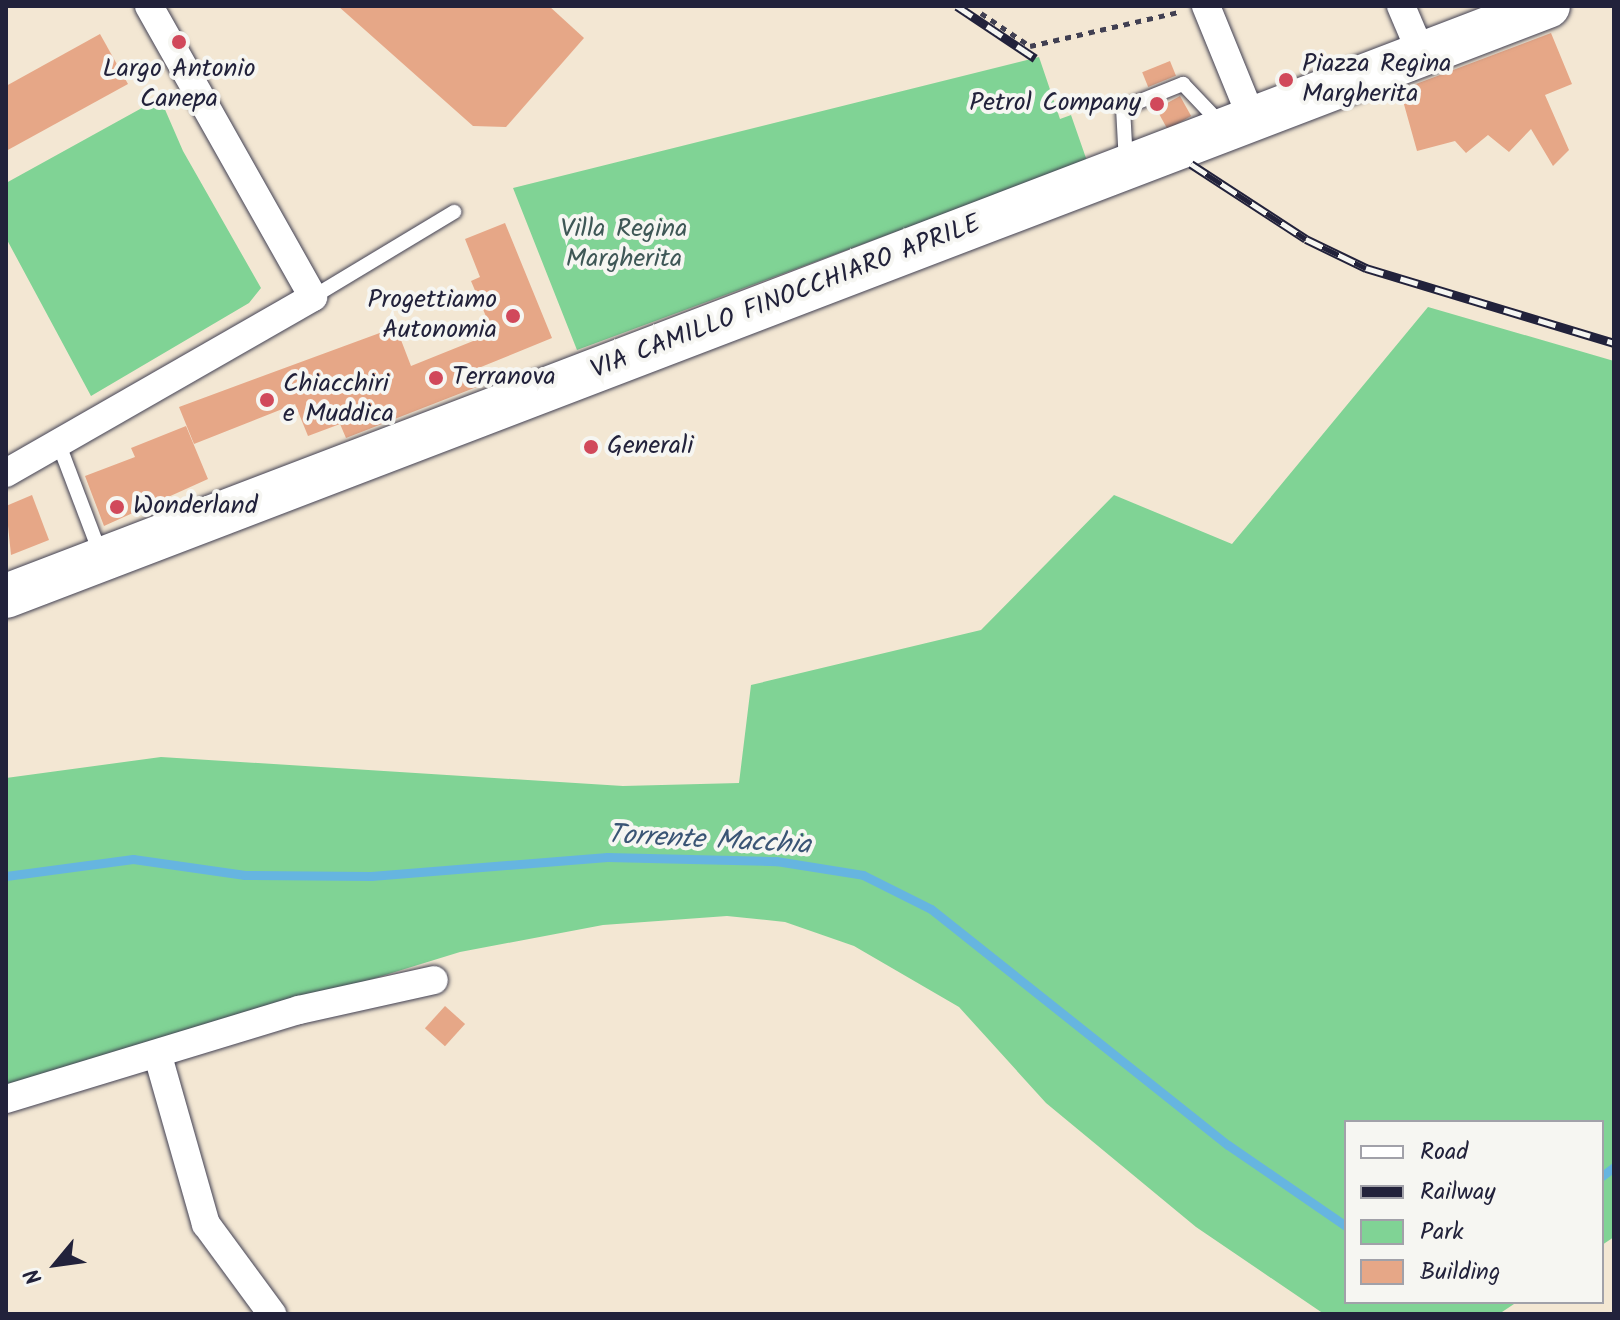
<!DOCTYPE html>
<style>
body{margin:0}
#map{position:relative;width:1620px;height:1320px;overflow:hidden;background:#f3e7d3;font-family:Kalam,sans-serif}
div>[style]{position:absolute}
.green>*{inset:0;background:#80d395}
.stream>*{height:9px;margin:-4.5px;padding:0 4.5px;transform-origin:4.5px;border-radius:4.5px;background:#66b5e0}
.building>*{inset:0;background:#e6a787;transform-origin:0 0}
.path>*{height:5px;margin-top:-2.5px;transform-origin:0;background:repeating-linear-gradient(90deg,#414052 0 6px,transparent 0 12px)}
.roads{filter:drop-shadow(0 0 2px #414052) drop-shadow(0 0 2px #414052)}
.service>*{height:14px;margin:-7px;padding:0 7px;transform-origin:7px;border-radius:7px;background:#fff}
.minor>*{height:28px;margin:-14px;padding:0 14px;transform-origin:14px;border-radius:14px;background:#fff}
.primary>*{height:44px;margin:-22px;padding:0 22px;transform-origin:22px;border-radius:22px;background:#fff}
.rail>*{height:9px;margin-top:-4.5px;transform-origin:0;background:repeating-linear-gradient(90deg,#f6f6f2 0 18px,#22223b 0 36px);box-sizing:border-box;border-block:2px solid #22223b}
.dots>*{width:22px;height:22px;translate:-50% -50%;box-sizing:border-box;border:4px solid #f6f6f2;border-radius:50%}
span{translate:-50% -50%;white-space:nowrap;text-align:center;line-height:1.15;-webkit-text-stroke:8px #f6f6f2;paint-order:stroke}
.poi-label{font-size:26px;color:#22223b}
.left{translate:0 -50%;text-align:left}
.right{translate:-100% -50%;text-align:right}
.park-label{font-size:26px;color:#3e5756}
.street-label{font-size:26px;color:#22223b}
.water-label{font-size:28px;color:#3a5575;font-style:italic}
.frame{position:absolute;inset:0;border:8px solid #22223b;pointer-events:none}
.legend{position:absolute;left:1344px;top:1120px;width:260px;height:184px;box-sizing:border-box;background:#f6f6f2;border:2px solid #a1a1a9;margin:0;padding:10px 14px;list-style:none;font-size:24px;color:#22223b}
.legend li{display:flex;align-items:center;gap:16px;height:40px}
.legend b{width:40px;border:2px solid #a1a1a9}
.north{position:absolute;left:16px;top:1224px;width:80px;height:80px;-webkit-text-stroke:6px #f6f6f2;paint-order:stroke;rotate:241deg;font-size:22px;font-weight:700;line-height:32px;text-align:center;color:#22223b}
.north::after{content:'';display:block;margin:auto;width:28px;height:36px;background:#22223b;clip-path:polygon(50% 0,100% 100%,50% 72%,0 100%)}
</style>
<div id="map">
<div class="green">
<i style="clip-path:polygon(1039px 57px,1060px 119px,1071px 115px,1087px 161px,577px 350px,513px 188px)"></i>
<i style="clip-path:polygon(160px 98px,183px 151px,261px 288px,249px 303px,91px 396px,6px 238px,6px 183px)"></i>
<i style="clip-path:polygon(1428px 307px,1614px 361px,1614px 1237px,1602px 1245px,1602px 1122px,1346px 1122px,1346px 1302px,1517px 1302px,1499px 1314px,1324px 1314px,1196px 1227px,1046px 1103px,959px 1007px,854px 946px,785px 922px,727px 916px,603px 925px,460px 952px,6px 1092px,6px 778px,161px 757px,623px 786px,739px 783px,751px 685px,981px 630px,1114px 495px,1232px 544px)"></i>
</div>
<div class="stream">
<i style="left:6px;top:876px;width:128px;rotate:-7.6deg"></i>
<i style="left:133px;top:859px;width:113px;rotate:8.1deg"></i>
<i style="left:245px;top:875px;width:126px;rotate:0.5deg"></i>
<i style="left:371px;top:876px;width:237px;rotate:-4.6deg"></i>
<i style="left:607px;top:857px;width:169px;rotate:1.4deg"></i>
<i style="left:776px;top:861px;width:88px;rotate:9.1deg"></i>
<i style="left:863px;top:875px;width:76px;rotate:26.6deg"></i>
<i style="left:931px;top:909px;width:379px;rotate:38.5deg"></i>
<i style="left:1228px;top:1145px;width:143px;rotate:34.5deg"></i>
<i style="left:1602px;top:1176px;width:15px;rotate:-37deg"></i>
</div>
<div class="building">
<i style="clip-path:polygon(338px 6px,549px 6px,584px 38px,506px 127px,473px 126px)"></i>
<i style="clip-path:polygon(1551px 33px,1572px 84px,1545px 95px,1569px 150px,1553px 166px,1531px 129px,1509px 152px,1488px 135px,1466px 153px,1455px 141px,1417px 151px,1400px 90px)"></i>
<i style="clip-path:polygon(100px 34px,128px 84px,6px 151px,6px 86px)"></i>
<i style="left:1170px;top:61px;width:16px;height:30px;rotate:68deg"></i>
<i style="left:1180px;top:96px;width:23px;height:27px;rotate:61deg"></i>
<i style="clip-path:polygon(505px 223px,552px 338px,481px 367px,487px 383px,346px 438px,340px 424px,308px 436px,295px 404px,194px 444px,179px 407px,396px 327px,411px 366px,493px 333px,471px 281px,480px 277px,465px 239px)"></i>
<i style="clip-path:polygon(186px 426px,208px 479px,104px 526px,85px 476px,135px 457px,131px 448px)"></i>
<i style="clip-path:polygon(32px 495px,49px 540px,11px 555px,6px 506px)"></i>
<i style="left:445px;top:1006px;width:27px;height:30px;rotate:42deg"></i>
</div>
<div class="path">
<i style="left:981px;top:13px;width:59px;rotate:34deg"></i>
<i style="left:1030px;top:46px;width:153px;rotate:-12.9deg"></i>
</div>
<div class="roads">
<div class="service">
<i style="left:1126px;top:163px;width:55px;rotate:-93.1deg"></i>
<i style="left:1123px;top:108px;width:65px;rotate:-21.8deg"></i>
<i style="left:1183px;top:84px;width:55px;rotate:46.5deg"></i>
<i style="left:313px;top:297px;width:165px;rotate:-31.1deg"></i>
<i style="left:58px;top:442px;width:121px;rotate:69.2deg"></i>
</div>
<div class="minor">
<i style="left:1206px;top:6px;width:124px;rotate:67.8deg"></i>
<i style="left:1401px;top:6px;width:51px;rotate:66.9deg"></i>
<i style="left:6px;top:473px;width:354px;rotate:-29.8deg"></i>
<i style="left:313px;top:297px;width:334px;rotate:-119.4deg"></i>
<i style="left:158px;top:1056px;width:175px;rotate:74.1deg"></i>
<i style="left:206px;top:1224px;width:112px;rotate:53.7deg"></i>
<i style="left:6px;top:1099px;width:306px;rotate:-16.9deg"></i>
<i style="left:299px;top:1010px;width:138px;rotate:-12.5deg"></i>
</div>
<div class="primary">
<i style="left:6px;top:596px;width:1651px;rotate:-20.94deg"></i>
</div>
</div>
<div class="rail">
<i style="left:957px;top:6px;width:94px;rotate:33.7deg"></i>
<i style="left:1191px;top:164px;width:137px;rotate:33.1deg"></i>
<i style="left:1306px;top:239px;width:67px;rotate:25.8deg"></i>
<i style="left:1366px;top:268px;width:259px;rotate:16.8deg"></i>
</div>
<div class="dots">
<i style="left:179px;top:42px;background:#d1495b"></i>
<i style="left:1286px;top:80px;background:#d1495b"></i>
<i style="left:1157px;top:104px;background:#d1495b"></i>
<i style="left:513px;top:316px;background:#d1495b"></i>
<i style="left:436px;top:378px;background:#d1495b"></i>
<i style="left:267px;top:400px;background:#d1495b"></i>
<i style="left:591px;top:447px;background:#d1495b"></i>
<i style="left:117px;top:507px;background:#d1495b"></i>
</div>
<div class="poi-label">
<span class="left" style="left:1302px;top:80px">Piazza Regina<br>Margherita</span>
<span style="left:179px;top:85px">Largo Antonio<br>Canepa</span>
<span class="right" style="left:1141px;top:104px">Petrol Company</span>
<span class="right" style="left:497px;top:316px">Progettiamo<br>Autonomia</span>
<span class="left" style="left:452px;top:378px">Terranova</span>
<span class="left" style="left:283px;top:400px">Chiacchiri<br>e Muddica</span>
<span class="left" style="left:607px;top:447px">Generali</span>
<span class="left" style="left:133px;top:507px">Wonderland</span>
</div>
<div class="park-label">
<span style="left:624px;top:245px">Villa Regina<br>Margherita</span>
</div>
<div class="street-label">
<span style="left:786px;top:298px;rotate:-21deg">VIA CAMILLO FINOCCHIARO APRILE</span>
</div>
<div class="water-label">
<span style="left:709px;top:841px;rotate:3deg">Torrente Macchia</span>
</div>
<div class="frame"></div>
<ul class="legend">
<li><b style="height:10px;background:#fff"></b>Road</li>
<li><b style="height:10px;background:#22223b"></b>Railway</li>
<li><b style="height:22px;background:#80d395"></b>Park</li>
<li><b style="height:22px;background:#e6a787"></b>Building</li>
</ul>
<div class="north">N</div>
</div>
